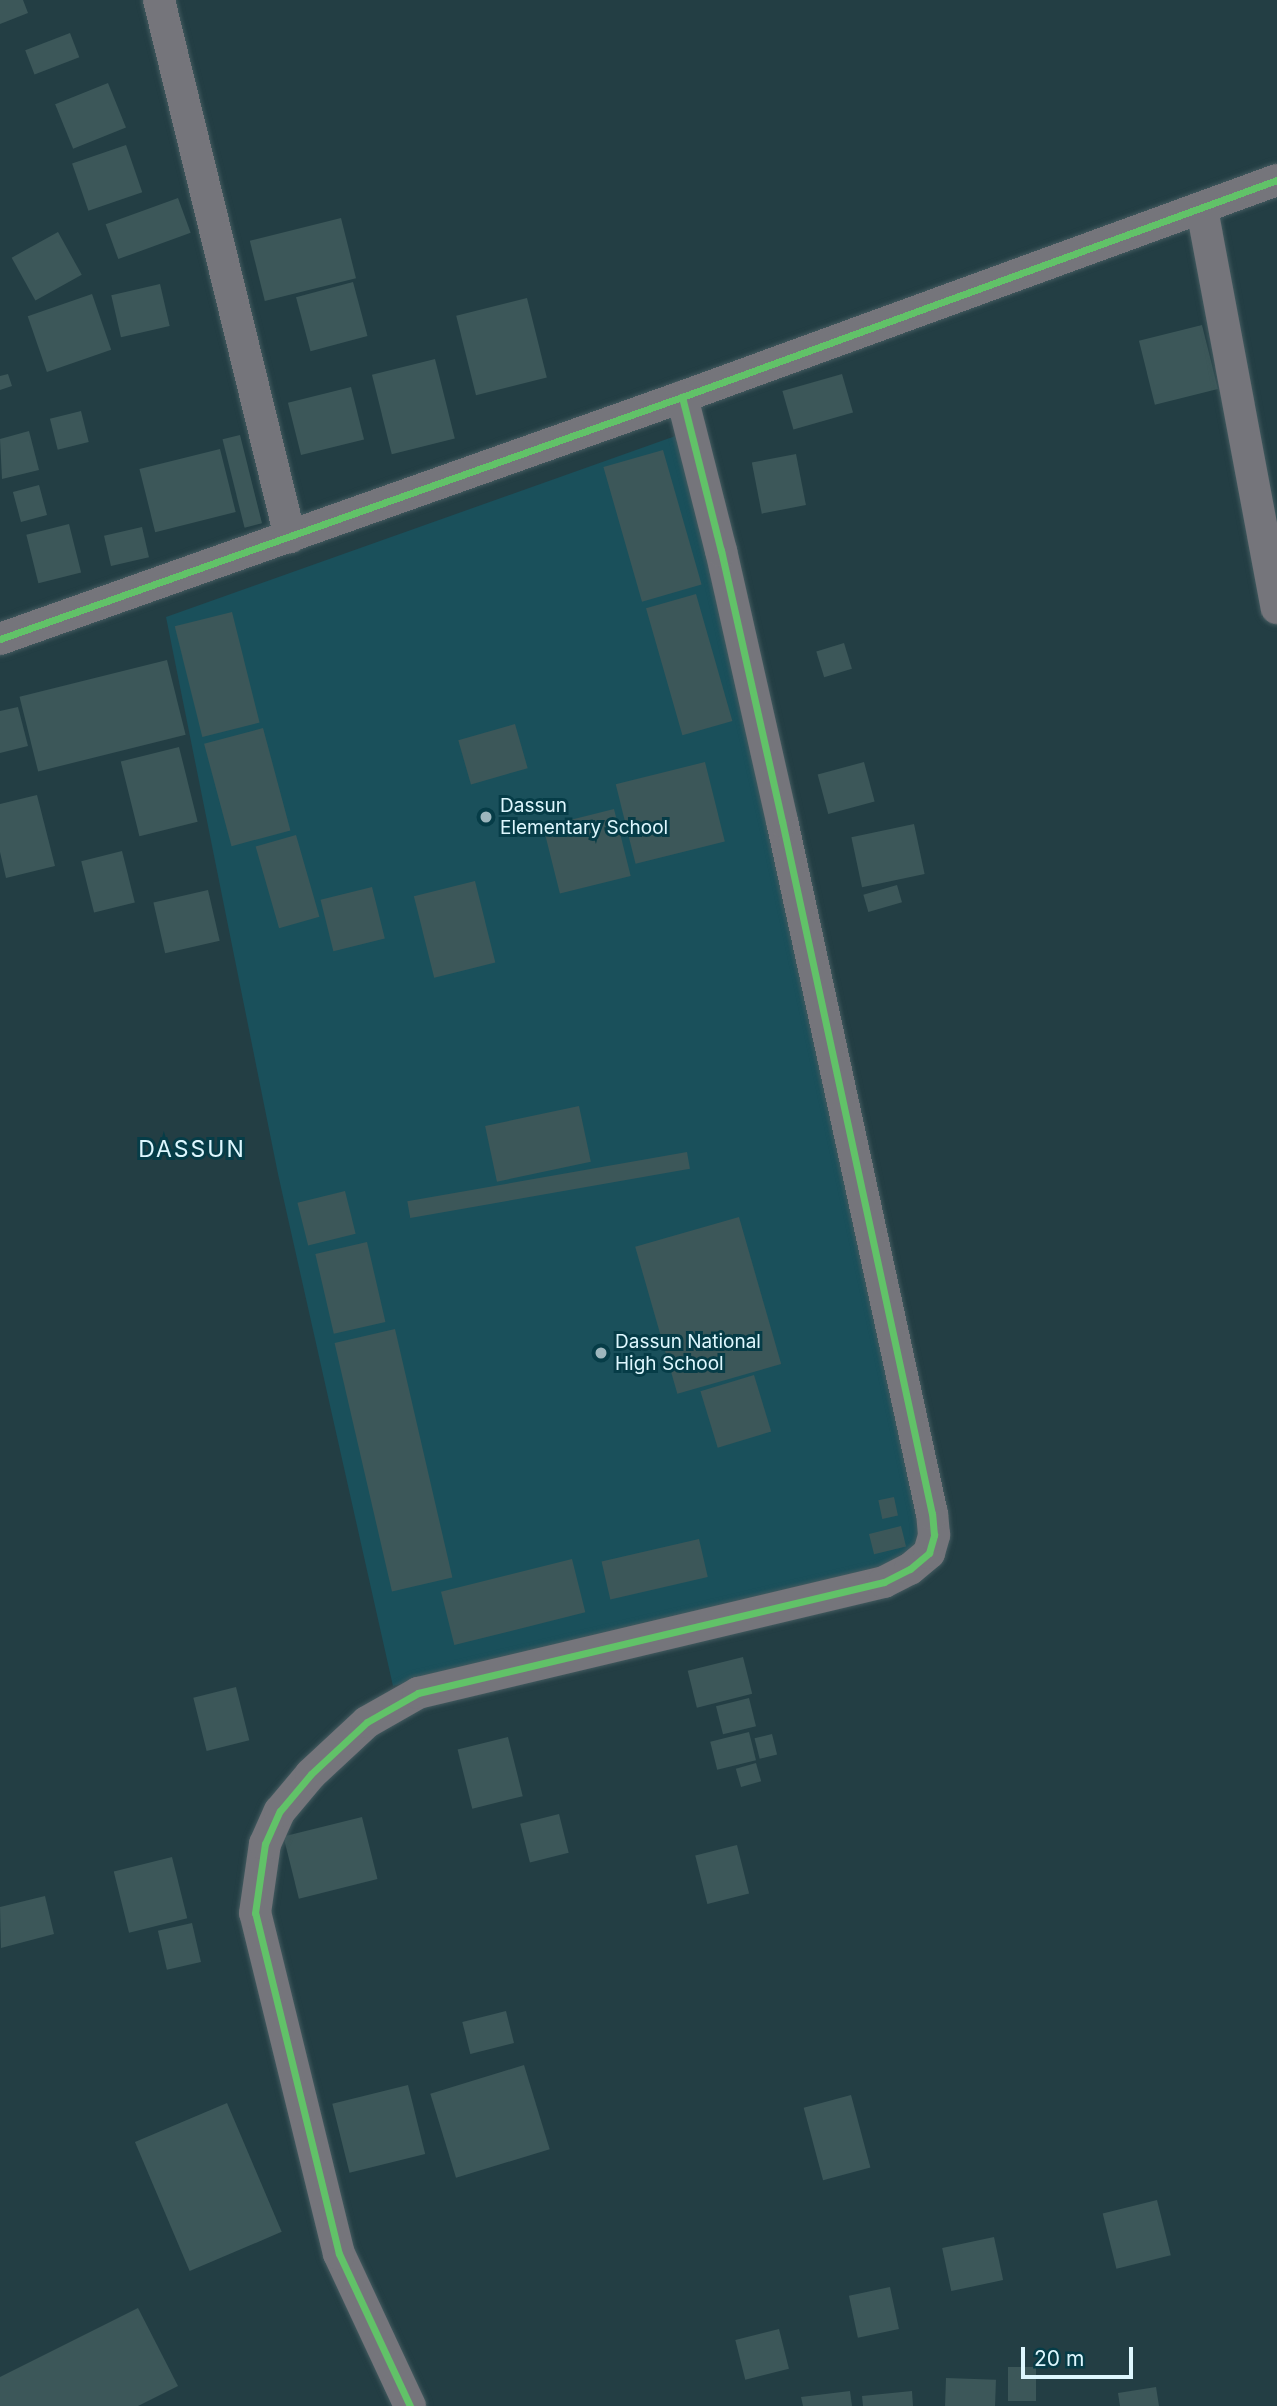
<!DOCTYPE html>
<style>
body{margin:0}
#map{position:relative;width:1277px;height:2406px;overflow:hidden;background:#233e44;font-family:Inter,sans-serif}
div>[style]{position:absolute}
.built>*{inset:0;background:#1a505b}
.building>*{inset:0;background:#3c5759;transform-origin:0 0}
.roads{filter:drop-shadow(0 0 2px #435a5f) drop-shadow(0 0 2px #435a5f)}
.street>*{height:32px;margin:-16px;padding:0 16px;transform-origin:16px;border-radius:16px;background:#75757b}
.cycleway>*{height:7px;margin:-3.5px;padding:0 3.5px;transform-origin:3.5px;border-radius:3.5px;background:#61c268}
.dots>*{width:19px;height:19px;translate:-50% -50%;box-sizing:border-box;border:4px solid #063c47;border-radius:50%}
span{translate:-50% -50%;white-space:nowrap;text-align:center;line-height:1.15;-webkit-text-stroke:6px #063c47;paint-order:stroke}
.poi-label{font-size:19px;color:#def7fe}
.left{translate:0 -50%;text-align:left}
.quarter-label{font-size:23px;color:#def7fe;letter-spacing:2px}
.scale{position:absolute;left:1021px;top:2347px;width:112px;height:32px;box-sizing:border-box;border:4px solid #def7fe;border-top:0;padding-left:9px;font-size:21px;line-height:24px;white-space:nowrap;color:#def7fe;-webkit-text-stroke:5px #063c47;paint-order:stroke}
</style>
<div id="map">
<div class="built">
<i style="clip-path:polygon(681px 434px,923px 1533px,905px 1561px,393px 1686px,278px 1174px,166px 617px)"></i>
</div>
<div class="building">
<i style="clip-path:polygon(0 0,23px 0,28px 13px,0 24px)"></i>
<i style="left:70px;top:33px;width:26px;height:48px;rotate:69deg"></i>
<i style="left:108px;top:83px;width:48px;height:57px;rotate:68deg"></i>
<i style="left:126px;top:145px;width:50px;height:57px;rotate:71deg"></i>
<i style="left:178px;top:198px;width:37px;height:77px;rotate:70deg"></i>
<i style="left:341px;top:218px;width:62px;height:94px;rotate:76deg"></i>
<i style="left:58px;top:232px;width:49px;height:53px;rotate:61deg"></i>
<i style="left:353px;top:282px;width:56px;height:59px;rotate:75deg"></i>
<i style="left:160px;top:284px;width:43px;height:50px;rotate:77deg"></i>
<i style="left:92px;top:294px;width:59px;height:68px;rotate:71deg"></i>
<i style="left:527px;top:298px;width:82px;height:73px;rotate:76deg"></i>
<i style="left:1202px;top:325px;width:66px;height:65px;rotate:76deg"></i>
<i style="left:435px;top:359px;width:82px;height:65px;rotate:76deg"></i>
<i style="clip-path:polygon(8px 374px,12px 386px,0 390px,0 376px)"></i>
<i style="left:842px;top:374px;width:40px;height:62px;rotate:74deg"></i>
<i style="left:351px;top:387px;width:54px;height:65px;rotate:76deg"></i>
<i style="left:81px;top:411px;width:32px;height:32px;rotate:76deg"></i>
<i style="clip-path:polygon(29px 431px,39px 470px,2px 479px,0 439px)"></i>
<i style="left:240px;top:435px;width:91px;height:18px;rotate:76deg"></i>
<i style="left:220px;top:449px;width:65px;height:83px;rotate:76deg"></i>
<i style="left:663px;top:450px;width:140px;height:62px;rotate:74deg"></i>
<i style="left:796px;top:454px;width:52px;height:45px;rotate:79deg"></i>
<i style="left:39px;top:485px;width:31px;height:27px;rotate:75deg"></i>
<i style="left:69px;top:524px;width:50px;height:44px;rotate:76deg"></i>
<i style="left:142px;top:527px;width:31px;height:39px;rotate:77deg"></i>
<i style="left:696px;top:594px;width:132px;height:52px;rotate:74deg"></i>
<i style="left:232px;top:612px;width:114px;height:59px;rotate:76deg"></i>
<i style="left:844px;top:643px;width:27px;height:29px;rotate:73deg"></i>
<i style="left:167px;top:660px;width:77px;height:152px;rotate:76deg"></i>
<i style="clip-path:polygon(18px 707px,28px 746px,0 753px,0 711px)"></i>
<i style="left:515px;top:724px;width:46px;height:59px;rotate:74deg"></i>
<i style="left:263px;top:728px;width:106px;height:61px;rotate:75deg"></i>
<i style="left:179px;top:747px;width:77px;height:60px;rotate:76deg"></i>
<i style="left:705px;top:762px;width:82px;height:92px;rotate:76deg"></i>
<i style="left:864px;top:762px;width:41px;height:48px;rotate:75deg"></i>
<i style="clip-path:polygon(37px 795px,55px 866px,6px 878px,0 852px,0 804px)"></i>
<i style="left:614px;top:809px;width:69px;height:73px;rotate:76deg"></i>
<i style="left:914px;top:824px;width:51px;height:64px;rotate:78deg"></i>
<i style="left:296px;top:835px;width:85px;height:42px;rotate:74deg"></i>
<i style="left:122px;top:851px;width:53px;height:42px;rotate:76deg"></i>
<i style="left:475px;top:881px;width:84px;height:63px;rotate:76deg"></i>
<i style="left:897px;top:885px;width:18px;height:35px;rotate:74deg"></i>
<i style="left:372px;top:887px;width:53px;height:53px;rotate:76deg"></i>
<i style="left:208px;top:890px;width:52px;height:56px;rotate:77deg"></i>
<i style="left:579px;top:1106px;width:57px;height:96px;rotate:78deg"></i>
<i style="left:687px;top:1152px;width:17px;height:284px;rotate:80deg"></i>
<i style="left:345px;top:1191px;width:44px;height:49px;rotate:76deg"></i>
<i style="left:739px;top:1217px;width:153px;height:108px;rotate:74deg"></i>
<i style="left:367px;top:1242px;width:82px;height:53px;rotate:77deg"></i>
<i style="left:395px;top:1329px;width:255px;height:62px;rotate:77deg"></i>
<i style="left:754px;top:1375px;width:59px;height:56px;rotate:73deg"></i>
<i style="left:894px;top:1497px;width:19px;height:16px;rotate:78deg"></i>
<i style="left:901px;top:1526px;width:21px;height:33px;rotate:76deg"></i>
<i style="left:699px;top:1539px;width:39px;height:100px;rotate:77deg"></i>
<i style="left:572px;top:1559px;width:55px;height:135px;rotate:76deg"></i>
<i style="left:743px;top:1657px;width:38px;height:57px;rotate:76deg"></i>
<i style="left:236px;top:1687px;width:55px;height:44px;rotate:76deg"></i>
<i style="left:749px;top:1698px;width:29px;height:34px;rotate:76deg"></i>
<i style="left:749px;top:1732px;width:29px;height:40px;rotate:76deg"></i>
<i style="left:772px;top:1734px;width:21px;height:18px;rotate:76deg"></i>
<i style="left:508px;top:1737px;width:61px;height:52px;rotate:76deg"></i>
<i style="left:756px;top:1763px;width:19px;height:21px;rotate:74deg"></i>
<i style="left:559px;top:1814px;width:40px;height:40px;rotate:76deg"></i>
<i style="left:362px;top:1817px;width:64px;height:81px;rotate:76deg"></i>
<i style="left:737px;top:1845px;width:50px;height:43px;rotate:76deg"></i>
<i style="left:172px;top:1857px;width:63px;height:60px;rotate:76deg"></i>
<i style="clip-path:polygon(45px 1896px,54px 1934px,1px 1948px,0 1907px)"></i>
<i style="left:192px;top:1923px;width:40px;height:35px;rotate:77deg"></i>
<i style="left:506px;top:2011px;width:33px;height:45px;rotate:76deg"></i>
<i style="left:524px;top:2065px;width:88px;height:98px;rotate:73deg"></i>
<i style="left:408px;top:2085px;width:71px;height:78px;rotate:76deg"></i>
<i style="left:851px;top:2095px;width:75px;height:49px;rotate:75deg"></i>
<i style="left:227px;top:2103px;width:140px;height:100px;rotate:67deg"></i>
<i style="left:1157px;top:2200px;width:57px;height:56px;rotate:76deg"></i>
<i style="left:994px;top:2237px;width:44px;height:53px;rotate:78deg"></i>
<i style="left:890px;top:2287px;width:43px;height:42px;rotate:78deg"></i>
<i style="clip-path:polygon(138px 2308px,178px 2386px,138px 2406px,0 2406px,0 2377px)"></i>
<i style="left:779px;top:2329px;width:41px;height:45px;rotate:76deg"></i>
<i style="left:1008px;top:2367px;width:28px;height:34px"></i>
<i style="left:946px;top:2378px;width:50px;height:28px;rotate:2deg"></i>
<i style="clip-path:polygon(1156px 2387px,1159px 2406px,1120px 2406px,1118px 2393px)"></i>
<i style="clip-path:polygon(850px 2391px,852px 2406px,803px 2406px,801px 2397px)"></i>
<i style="clip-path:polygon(912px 2391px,913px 2406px,863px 2406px,862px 2396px)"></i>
</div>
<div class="roads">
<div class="street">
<i style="left:159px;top:0;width:553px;rotate:76.29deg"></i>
<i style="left:1202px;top:209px;width:406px;rotate:79.4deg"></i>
<i style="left:0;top:639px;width:724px;rotate:-19.54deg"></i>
<i style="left:682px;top:397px;width:633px;rotate:-20.04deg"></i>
<i style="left:410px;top:2406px;width:168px;rotate:-115deg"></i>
<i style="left:339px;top:2254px;width:351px;rotate:-103.8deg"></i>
<i style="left:255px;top:1913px;width:70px;rotate:-81.8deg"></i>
<i style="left:265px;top:1844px;width:36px;rotate:-66deg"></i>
<i style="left:280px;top:1811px;width:48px;rotate:-50deg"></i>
<i style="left:311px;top:1774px;width:76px;rotate:-42.9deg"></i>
<i style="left:367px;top:1722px;width:59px;rotate:-29.6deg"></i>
<i style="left:418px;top:1693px;width:479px;rotate:-13.4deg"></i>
<i style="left:884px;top:1582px;width:29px;rotate:-27deg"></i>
<i style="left:910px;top:1569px;width:25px;rotate:-40deg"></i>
<i style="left:929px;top:1553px;width:19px;rotate:-74deg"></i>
<i style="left:934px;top:1535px;width:21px;rotate:-95deg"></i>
<i style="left:932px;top:1514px;width:709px;rotate:-102.21deg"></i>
<i style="left:782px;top:821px;width:277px;rotate:-102.7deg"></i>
<i style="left:721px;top:551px;width:159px;rotate:-104.2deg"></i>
</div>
</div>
<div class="cycleway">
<i style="left:0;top:639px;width:724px;rotate:-19.54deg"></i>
<i style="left:682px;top:397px;width:633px;rotate:-20.04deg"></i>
<i style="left:410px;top:2406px;width:168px;rotate:-115deg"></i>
<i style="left:339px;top:2254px;width:351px;rotate:-103.8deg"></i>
<i style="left:255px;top:1913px;width:70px;rotate:-81.8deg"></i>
<i style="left:265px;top:1844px;width:36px;rotate:-66deg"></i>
<i style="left:280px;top:1811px;width:48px;rotate:-50deg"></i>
<i style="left:311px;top:1774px;width:76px;rotate:-42.9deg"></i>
<i style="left:367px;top:1722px;width:59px;rotate:-29.6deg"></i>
<i style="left:418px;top:1693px;width:479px;rotate:-13.4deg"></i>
<i style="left:884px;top:1582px;width:29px;rotate:-27deg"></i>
<i style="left:910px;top:1569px;width:25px;rotate:-40deg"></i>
<i style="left:929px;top:1553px;width:19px;rotate:-74deg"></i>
<i style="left:934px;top:1535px;width:21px;rotate:-95deg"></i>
<i style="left:932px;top:1514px;width:709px;rotate:-102.21deg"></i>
<i style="left:782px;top:821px;width:277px;rotate:-102.7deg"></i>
<i style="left:721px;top:551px;width:159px;rotate:-104.2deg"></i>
</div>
<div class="dots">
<i style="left:486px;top:817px;background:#9db6bd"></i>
<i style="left:601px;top:1353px;background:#9db6bd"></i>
</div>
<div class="poi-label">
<span class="left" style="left:500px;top:817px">Dassun<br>Elementary School</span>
<span class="left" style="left:615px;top:1353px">Dassun National<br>High School</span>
</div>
<div class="quarter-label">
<span style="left:192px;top:1149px">DASSUN</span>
</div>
<div class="scale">20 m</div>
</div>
